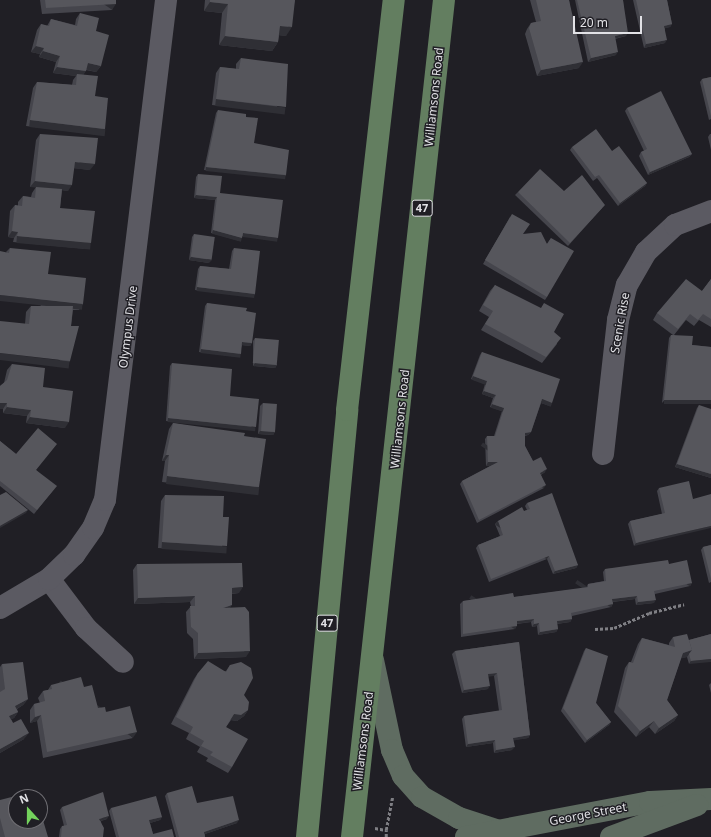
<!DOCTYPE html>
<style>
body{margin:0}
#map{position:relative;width:711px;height:837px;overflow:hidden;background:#201f25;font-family:"Noto Sans",sans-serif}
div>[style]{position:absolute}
.path>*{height:2.5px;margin-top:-1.25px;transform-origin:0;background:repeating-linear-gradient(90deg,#7f7f84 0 3px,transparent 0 5px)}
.minor>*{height:22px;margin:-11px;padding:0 11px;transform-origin:11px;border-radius:11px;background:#5b5a62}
.secondary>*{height:22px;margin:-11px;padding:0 11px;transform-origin:11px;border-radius:11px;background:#5f6c61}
.primary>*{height:22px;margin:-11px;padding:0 11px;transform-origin:11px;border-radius:11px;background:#637e60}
.wall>*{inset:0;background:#45454c}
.shaded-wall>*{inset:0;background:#2f2f35;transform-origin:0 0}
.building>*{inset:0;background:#56565c;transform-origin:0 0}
span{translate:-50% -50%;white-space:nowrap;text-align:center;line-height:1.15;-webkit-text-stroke:3px #201f25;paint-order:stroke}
.shield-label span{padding:1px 3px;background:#201f25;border:1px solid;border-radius:3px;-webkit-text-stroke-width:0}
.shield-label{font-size:11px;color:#e2e2e6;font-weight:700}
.street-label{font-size:12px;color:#e2e2e6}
.north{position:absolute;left:8px;top:789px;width:40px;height:40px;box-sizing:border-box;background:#201f25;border:1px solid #6e6d72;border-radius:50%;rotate:339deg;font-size:11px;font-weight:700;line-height:16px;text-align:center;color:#e2e2e6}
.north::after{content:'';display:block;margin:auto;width:14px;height:18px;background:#73d25c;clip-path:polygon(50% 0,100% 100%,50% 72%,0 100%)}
.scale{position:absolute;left:573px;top:16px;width:69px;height:18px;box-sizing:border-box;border:2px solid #e2e2e6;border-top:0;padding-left:5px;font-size:12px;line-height:14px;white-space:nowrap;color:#e2e2e6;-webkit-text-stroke:3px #201f25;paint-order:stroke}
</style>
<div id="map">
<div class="path">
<i style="left:595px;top:629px;width:19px;rotate:-3deg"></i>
<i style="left:614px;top:628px;width:38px;rotate:-23deg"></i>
<i style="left:649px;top:613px;width:36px;rotate:-14deg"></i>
<i style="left:375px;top:828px;width:11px;rotate:10deg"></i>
<i style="left:386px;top:830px;width:33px;rotate:-79deg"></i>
<i style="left:386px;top:837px;width:7px;rotate:-90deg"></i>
</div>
<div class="minor">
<i style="left:603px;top:454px;width:135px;rotate:-83.6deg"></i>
<i style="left:618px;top:320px;width:36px;rotate:-76deg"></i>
<i style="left:627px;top:285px;width:38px;rotate:-60deg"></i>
<i style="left:646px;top:252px;width:40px;rotate:-43deg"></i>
<i style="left:675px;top:225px;width:39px;rotate:-21deg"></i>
<i style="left:49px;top:579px;width:61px;rotate:52.9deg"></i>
<i style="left:86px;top:628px;width:50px;rotate:42.6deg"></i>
<i style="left:0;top:608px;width:57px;rotate:-30.6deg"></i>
<i style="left:49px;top:579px;width:35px;rotate:-44deg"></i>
<i style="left:74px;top:555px;width:33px;rotate:-55deg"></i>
<i style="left:93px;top:528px;width:30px;rotate:-67deg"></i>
<i style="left:105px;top:500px;width:504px;rotate:-83.04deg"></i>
</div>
<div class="secondary">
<i style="left:373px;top:660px;width:92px;rotate:78.1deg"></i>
<i style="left:392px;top:750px;width:28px;rotate:67deg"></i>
<i style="left:403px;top:776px;width:28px;rotate:48deg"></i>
<i style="left:422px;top:797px;width:43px;rotate:29.6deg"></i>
<i style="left:459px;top:818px;width:38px;rotate:18deg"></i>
<i style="left:466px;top:837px;width:187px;rotate:-10.8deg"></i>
<i style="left:650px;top:802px;width:61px;rotate:-2.8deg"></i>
<i style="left:611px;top:837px;width:92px;rotate:-20.4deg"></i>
</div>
<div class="primary">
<i style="left:307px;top:837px;width:429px;rotate:-84.6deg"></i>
<i style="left:347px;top:410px;width:413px;rotate:-83.5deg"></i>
<i style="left:352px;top:837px;width:842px;rotate:-83.73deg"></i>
</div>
<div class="wall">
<i style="clip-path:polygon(40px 0,116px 0,112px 10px,42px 14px)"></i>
<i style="clip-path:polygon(205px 0,295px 0,286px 36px,279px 35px,278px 42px,272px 51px,219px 45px,222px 13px,204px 11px)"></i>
<i style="clip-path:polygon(530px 0,569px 0,579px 68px,537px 76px,525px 34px,527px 29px,531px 23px,536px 22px)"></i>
<i style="clip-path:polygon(575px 0,623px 0,626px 36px,615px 39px,616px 55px,588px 62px)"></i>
<i style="clip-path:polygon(633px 0,667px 0,672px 24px,670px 27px,665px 28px,665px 43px,644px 48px)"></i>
<i style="clip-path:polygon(80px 13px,96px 31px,101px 66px,96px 72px,86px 70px,83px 75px,95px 96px,105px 129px,100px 135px,26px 126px,33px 88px,37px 82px,72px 85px,73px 80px,76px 76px,53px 73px,56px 62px,39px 57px,40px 54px,31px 52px,37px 30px,41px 24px,47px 26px,51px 19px,75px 25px,76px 19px)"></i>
<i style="clip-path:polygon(241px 58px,282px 113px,212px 105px,216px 73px,220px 67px,236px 69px,236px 64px)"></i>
<i style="clip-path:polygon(711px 77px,711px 119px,709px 120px,700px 82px,702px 79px)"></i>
<i style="clip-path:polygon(627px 108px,692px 154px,689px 157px,648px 175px,639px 156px,641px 152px,644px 151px,625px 111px)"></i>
<i style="clip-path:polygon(218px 110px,254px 143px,286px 175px,284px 178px,204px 170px,216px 113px)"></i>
<i style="clip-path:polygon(40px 134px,90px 170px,74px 168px,68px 191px,62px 190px,60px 208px,87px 249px,13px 242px,14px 238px,8px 237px,10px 211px,15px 205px,18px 206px,18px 202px,23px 196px,31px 197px,32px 193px,36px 187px,30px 187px,36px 140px)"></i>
<i style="clip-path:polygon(710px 134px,711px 134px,711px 150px,708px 137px)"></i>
<i style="clip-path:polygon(572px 147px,612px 151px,647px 183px,645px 186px,618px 206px,597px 178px,593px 181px,570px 150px)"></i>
<i style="clip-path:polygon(198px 174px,220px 193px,276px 241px,242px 236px,240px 241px,211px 233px,215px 200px,194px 198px,196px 177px)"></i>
<i style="clip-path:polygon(564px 191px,602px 208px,568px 246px,515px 195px,518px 192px)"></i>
<i style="clip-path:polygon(510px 217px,523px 234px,547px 244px,551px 238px,547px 297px,545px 300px,483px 264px)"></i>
<i style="clip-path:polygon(194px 234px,209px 263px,189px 260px,192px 237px)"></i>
<i style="clip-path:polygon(10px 248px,48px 274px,83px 304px,79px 310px,73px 310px,71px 326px,70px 361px,66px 367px,25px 324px,26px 312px,31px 306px,41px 306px,6px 252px)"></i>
<i style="clip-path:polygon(234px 248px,255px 294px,253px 297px,195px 290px,198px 269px,200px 266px,229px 269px,232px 251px)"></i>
<i style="clip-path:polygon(711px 279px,711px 327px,699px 320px,694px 326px,686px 320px,674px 335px,692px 345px,711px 347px,662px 403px,669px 338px,671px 335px,673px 335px,653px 320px,657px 313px,702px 291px)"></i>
<i style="clip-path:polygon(495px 285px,554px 332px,557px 344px,542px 363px,481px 330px,489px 317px,479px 311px,490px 291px)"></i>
<i style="clip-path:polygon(207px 303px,246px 311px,252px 343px,250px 346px,242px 345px,238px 357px,199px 352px,205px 306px)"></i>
<i style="clip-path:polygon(255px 338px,277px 365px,275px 368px,253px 366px,253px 341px)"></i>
<i style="clip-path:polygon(482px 352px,550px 406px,541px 403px,531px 432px,528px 435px,525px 436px,525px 446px,533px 461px,545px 472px,541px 475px,544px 488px,477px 523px,460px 484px,462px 481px,492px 465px,486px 466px,485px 439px,487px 436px,494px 436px,502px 411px,490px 407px,493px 398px,482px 394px,485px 384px,471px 379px,480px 355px)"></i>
<i style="clip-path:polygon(172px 363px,230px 396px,254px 430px,166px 421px,170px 366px)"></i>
<i style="clip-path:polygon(12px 364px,43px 387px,65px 428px,26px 423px,27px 416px,3px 413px,3px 409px,0 409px,0 386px,4px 383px,7px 370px)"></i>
<i style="clip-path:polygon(263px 403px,275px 432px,273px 435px,258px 434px,260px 406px)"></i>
<i style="clip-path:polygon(699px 405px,711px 478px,675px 467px,697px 408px)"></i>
<i style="clip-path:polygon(173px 423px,244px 436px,259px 487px,255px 493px,162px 482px,165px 461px,162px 461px,169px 429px)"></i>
<i style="clip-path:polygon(0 441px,36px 470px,54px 489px,34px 514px,0 486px)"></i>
<i style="clip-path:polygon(659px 488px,693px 499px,634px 546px,628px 524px,630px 521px,662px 514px,657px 491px)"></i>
<i style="clip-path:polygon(165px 495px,223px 517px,222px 552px,158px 548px,161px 501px)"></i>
<i style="clip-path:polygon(527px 503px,578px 565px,576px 568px,553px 574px,547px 559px,489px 582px,476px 548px,478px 545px,500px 536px,495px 524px,498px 521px,527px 510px,525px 506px)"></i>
<i style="clip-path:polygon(711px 545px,711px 582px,709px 583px,701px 550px,703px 547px)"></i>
<i style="clip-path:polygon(137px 564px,239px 593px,232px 594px,230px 608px,246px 657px,194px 659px,193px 639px,187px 633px,186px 612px,191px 606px,190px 602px,134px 604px,133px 570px)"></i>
<i style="clip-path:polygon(669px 564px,692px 583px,690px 586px,655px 594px,654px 603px,636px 605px,635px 599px,613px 602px,613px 604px,611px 607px,572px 616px,572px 619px,570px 622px,557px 624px,558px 629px,556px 632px,538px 635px,537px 626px,532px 627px,531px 622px,517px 624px,515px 629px,461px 637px,460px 604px,463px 601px,514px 597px,586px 588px,588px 584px,604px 581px,603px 572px,605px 569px)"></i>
<i style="clip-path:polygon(711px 634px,689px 664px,687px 657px,681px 658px,667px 700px,678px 715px,674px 721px,655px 734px,649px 727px,636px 737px,614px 712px,625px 668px,629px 662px,631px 662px,638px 644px,642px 638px,669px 645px,669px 643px,673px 637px,689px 640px)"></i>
<i style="clip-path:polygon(519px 642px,530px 735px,528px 738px,513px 740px,512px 750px,494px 753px,493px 743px,466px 747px,462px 719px,464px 716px,499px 711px,494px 676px,488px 676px,488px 689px,462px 693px,452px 654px,455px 651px)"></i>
<i style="clip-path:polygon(586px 648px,596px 703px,611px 722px,609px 725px,585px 743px,561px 711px,584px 651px)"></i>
<i style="clip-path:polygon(2px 664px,28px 699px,23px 705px,17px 709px,18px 712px,14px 718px,11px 719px,13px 723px,24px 739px,0 753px,0 667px)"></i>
<i style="clip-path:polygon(230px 665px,244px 695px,248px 710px,244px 716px,237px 721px,231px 720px,226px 727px,232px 767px,228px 773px,206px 761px,208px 758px,197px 752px,200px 747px,186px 739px,189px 733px,171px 724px,194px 679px,198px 673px,226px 671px)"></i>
<i style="clip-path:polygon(711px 683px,711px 693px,709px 685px)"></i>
<i style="clip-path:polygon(51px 685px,84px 687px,98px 708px,106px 712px,133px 738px,43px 758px,37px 721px,30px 723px,30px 710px,34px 704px,40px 703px,38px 698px,43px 691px,48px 690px)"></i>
<i style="clip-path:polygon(167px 793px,197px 803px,237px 823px,205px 834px,205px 837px,176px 837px,165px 796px)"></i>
<i style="clip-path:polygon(0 800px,48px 837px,0 837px)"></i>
<i style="clip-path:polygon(62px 807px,107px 819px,101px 821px,103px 837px,59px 837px,60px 829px,62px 826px,64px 826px,60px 810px)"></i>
<i style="clip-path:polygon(111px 808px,162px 817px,160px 820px,150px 823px,153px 834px,174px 837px,116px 837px,109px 811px)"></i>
</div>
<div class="shaded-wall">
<i style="clip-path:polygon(210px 2px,228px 4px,222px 13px,204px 11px)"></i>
<i style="left:116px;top:4px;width:7px;height:70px;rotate:124deg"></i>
<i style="clip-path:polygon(672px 24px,670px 27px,662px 29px,664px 26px)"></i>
<i style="clip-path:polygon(280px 26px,292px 27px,286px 36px,274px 35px)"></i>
<i style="clip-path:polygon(628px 33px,626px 36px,613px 39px,615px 36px)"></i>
<i style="clip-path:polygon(225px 36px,278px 42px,272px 51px,219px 45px)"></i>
<i style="clip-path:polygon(667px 40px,665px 43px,644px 48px,646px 44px)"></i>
<i style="clip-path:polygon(36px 46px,44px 48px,40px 54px,31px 52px)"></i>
<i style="clip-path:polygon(43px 51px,60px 56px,56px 62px,39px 57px)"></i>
<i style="clip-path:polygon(618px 52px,616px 55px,588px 62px,591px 58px)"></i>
<i style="clip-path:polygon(583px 62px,579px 68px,537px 76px,541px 70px)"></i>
<i style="clip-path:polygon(88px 63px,101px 66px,96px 72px,84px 69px)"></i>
<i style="clip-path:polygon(57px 67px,86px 71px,82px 77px,77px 74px,76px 76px,53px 73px)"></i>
<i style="left:216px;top:99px;width:70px;height:7px;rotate:7deg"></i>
<i style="left:30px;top:120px;width:76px;height:7px;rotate:7deg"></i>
<i style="clip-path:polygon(692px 154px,689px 157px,648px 175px,650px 172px)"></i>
<i style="clip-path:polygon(75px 162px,95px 164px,90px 170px,71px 168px)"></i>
<i style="left:206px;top:167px;width:80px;height:4px;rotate:6deg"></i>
<i style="clip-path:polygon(35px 181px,72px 185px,68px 191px,30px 187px)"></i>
<i style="clip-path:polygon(647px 183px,645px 186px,618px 206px,620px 203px)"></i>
<i style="clip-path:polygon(196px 195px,217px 197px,215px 200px,194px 198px)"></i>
<i style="left:213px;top:230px;width:30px;height:4px;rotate:15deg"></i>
<i style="clip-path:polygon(12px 231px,18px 232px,14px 238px,8px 237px)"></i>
<i style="left:243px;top:233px;width:35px;height:4px;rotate:8deg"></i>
<i style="left:17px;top:236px;width:74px;height:7px;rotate:5deg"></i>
<i style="clip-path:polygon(191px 257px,212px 260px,209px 263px,189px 260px)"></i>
<i style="left:197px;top:287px;width:58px;height:4px;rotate:7deg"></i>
<i style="left:0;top:295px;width:83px;height:6px;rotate:6deg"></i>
<i style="clip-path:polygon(242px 342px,252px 343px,250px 346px,240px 345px)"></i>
<i style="left:201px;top:349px;width:40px;height:4px;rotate:7deg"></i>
<i style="left:0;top:353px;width:70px;height:7px;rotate:7deg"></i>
<i style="clip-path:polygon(255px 363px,277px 365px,275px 368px,253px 366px)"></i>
<i style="left:473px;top:376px;width:15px;height:4px;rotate:20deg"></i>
<i style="clip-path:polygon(484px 391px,496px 395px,493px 398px,482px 394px)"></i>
<i style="left:542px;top:399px;width:11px;height:4px;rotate:22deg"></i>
<i style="left:664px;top:400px;width:47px;height:4px"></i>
<i style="clip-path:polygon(0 403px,7px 403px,3px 409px,0 409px)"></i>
<i style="left:492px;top:404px;width:13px;height:4px;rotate:18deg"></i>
<i style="clip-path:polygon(7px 407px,31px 410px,27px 416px,3px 413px)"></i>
<i style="clip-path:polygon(30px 417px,69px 422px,65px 428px,26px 423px)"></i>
<i style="left:168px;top:418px;width:88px;height:4px;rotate:6deg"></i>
<i style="clip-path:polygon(260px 431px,275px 432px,273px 435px,258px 434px)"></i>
<i style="clip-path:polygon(531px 432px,528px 435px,522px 436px,525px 433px)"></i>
<i style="clip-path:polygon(166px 455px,169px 455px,165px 461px,162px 461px)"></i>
<i style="clip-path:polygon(488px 462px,498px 462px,496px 465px,486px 466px)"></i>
<i style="clip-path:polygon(677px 464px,711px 474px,711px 478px,675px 467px)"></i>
<i style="clip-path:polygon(547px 469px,545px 472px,538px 477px,540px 473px)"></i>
<i style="left:167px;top:476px;width:93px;height:8px;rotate:7deg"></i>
<i style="left:546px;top:485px;width:4px;height:76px;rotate:124deg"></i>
<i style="clip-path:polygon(28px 510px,26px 513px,0 528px,0 526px)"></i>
<i style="clip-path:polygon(711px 526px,711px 528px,634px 546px,636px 543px)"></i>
<i style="left:162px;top:542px;width:65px;height:7px;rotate:4deg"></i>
<i style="left:549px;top:556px;width:4px;height:62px;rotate:124deg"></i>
<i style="clip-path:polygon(578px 565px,576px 568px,553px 574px,555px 571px)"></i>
<i style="left:692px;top:583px;width:4px;height:39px;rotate:124deg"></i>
<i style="clip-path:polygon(243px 587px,239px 593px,228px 594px,232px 588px)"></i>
<i style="clip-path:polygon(195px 596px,190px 602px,134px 604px,138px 598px)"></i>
<i style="clip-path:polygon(637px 596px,635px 599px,610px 602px,612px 599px)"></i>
<i style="clip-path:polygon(656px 600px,654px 603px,636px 605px,638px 602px)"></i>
<i style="left:613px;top:604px;width:4px;height:43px;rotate:124deg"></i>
<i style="clip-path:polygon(232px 605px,228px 611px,223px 608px)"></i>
<i style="clip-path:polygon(534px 619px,531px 622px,514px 624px,517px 621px)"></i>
<i style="clip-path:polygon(572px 619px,570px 622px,555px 624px,557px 621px)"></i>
<i style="clip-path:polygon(539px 623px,537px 626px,532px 627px,534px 624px)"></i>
<i style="left:517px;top:626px;width:4px;height:55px;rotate:124deg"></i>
<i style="clip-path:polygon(558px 629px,556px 632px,538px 635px,540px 632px)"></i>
<i style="clip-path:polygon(692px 650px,687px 657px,679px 659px,683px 653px)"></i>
<i style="clip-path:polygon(250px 651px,246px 657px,194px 659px,198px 653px)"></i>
<i style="clip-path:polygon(711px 659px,711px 662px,689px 664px,691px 661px)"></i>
<i style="clip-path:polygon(497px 673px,494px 676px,486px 677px,488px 674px)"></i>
<i style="clip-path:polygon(490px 686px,488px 689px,462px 693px,464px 690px)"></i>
<i style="clip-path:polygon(28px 699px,23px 705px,11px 712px,15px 706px)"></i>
<i style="clip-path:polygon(248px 710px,244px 716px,237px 721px,230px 720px,234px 714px)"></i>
<i style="clip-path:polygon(18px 712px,14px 718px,5px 722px,9px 716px)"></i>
<i style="clip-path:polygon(41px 715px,37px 721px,30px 723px,35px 717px)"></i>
<i style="clip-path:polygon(678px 715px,674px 721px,655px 734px,659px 728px)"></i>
<i style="clip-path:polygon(654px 721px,649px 727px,636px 737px,640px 731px)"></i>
<i style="clip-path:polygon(611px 722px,609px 725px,585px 743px,587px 740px)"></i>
<i style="left:137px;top:732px;width:7px;height:92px;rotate:124deg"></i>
<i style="clip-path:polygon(29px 733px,24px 739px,0 753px,0 749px)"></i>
<i style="clip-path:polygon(530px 735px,528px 738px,511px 741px,513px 738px)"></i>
<i style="clip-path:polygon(495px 740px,493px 743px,466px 747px,468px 744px)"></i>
<i style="clip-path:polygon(515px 747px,512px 750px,494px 753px,496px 750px)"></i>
<i style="clip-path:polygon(109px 816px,107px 819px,97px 822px,99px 819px)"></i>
<i style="clip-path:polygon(162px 817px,160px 820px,147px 824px,149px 820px)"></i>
<i style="clip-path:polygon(239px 820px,237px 823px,202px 835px,204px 832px)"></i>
</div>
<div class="building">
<i style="clip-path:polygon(45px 0,116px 0,116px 4px,46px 8px)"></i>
<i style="clip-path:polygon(210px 0,295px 0,292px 27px,280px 26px,278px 42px,225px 36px,228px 4px,210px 2px)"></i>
<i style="clip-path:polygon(536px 0,569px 0,583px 62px,541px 70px,529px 28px,531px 23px,541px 21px)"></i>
<i style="clip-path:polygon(577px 0,623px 0,628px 33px,615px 36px,618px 52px,591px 58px)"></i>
<i style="clip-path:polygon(636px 0,667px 0,672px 24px,664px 26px,667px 40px,646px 44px)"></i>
<i style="clip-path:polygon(80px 13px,99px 18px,96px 31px,109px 35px,101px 66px,88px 63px,86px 71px,57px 67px,60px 56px,43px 51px,44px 48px,36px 46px,41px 24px,49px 26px,51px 19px,77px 26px)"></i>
<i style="clip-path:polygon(241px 58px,288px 64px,286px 107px,216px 99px,220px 67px,239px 69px)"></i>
<i style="clip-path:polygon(77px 74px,98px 76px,95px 96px,108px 98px,105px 129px,30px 120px,37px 82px,76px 85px)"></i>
<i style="clip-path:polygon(711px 77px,711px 116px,702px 79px)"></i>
<i style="clip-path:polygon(661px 91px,692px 154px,650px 172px,641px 152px,647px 149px,627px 108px)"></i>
<i style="clip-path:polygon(218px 110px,246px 114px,246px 117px,258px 118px,254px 143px,289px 150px,286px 175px,206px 167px)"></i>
<i style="clip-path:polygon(596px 129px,612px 151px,619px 146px,647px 183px,620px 203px,599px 175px,595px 177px,572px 147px)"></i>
<i style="clip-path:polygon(40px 134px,98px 138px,95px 164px,75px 162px,72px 185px,35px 181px)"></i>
<i style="clip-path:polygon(540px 169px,564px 191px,582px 175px,605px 205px,570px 243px,518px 192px)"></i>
<i style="clip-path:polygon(198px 174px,222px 176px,220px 193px,283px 200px,278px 238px,243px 233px,242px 238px,213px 230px,217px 197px,196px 195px)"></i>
<i style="clip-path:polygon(36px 187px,62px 189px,60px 208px,95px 211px,91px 243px,17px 236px,18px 232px,12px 231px,15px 205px,22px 206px,23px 196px,35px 198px)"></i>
<i style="clip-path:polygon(512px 214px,530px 224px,523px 234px,541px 232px,547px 244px,551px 238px,574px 251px,547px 297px,485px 260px)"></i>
<i style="left:194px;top:234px;width:21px;height:23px;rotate:8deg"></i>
<i style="clip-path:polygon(10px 248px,51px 252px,48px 274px,86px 278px,83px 304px,0 295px,0 251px,9px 253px)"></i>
<i style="clip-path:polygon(234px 248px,260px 251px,255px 294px,197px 287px,200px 266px,231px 269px)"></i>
<i style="clip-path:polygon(686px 279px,702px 291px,711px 279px,711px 319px,703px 314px,698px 320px,690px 314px,678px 329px,657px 313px)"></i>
<i style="clip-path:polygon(495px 285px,541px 308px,544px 303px,564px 314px,554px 332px,561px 338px,546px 357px,485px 324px,493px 311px,483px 305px)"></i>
<i style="clip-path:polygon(207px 303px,247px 308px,246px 311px,256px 313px,252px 343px,242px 342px,241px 354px,201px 349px)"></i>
<i style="clip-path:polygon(31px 306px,73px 306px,71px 326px,79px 326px,70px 361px,0 353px,0 321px,29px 324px)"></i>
<i style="clip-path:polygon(671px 335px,693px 336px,692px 345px,711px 347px,711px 400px,664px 400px)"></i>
<i style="left:255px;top:338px;width:24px;height:25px;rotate:5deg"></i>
<i style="clip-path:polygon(482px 352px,560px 379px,552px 403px,542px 399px,531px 432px,525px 433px,525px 446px,533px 461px,541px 457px,547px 469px,540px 473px,546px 485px,479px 520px,462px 481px,498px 462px,488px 462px,487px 436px,495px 436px,504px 408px,492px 404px,496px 395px,484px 391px,487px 381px,473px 376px)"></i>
<i style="clip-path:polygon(172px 363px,232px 369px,230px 396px,259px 399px,256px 427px,168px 418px)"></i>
<i style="clip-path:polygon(12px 364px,45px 368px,43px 387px,73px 391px,69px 422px,30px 417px,31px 410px,7px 407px,7px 403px,0 403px,0 386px,7px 380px)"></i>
<i style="left:263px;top:403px;width:14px;height:28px;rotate:4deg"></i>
<i style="clip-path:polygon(699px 405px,711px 409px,711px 474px,677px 464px)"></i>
<i style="clip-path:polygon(173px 423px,245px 433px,244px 436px,266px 439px,259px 487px,167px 476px,169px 455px,166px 455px)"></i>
<i style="clip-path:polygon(38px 428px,57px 444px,36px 470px,57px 486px,37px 510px,0 481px,0 441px,16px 454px)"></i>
<i style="clip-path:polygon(689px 481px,693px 499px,711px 494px,711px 526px,636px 543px,630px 521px,665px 513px,659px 488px)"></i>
<i style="clip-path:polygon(6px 492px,28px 510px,0 526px,0 495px)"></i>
<i style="clip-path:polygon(552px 493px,578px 565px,555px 571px,549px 556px,491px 579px,478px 545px,503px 535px,498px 521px,522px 507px,524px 511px,530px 509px,527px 503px)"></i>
<i style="clip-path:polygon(165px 495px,224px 496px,223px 517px,229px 517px,227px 546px,162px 542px)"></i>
<i style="clip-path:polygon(711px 545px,711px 579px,703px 547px)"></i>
<i style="clip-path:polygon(668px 560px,669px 564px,687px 560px,692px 583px,654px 591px,656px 600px,638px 602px,637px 596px,612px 599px,613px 604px,571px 613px,572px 619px,557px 621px,558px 629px,540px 632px,539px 623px,534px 624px,534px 619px,517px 621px,517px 626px,463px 634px,463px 601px,513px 593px,514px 597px,588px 587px,588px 584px,606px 581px,605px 569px)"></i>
<i style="clip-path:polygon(242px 563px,243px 587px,232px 588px,232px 605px,223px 608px,245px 607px,249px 612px,250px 651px,198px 653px,198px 633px,191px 627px,190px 606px,195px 606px,195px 596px,138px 598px,137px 564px)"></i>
<i style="clip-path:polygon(687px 634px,692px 650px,683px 653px,667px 700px,678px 715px,659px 728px,654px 721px,640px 731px,618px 706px,629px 662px,633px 663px,642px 638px,675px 647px,673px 637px)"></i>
<i style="clip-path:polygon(711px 634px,711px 659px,691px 661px,689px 654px,692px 650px,689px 640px)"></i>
<i style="clip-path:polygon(519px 642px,530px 735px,513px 738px,515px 747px,496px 750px,495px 740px,468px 744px,464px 716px,502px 710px,497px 673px,488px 674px,490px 686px,464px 690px,455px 651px)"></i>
<i style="clip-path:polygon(586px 648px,608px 656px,596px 703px,611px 722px,587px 740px,563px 708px)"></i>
<i style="clip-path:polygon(208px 661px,226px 672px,230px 665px,241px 662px,251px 668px,253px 678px,244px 695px,249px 702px,248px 710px,241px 715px,234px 714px,226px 727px,248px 739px,232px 767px,210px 755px,213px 752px,201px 746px,204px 741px,190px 733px,193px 727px,176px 717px,198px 673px)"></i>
<i style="clip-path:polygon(23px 662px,28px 699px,15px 706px,18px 712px,9px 716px,13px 723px,21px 719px,29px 733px,0 749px,0 692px,5px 689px,2px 664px)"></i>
<i style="clip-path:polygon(81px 677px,84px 687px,92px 685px,98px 708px,105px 707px,106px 712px,130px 706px,137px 732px,47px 752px,41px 715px,35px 717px,34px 704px,45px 701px,43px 691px,52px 689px,51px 685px)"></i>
<i style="clip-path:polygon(192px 786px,197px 803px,233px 796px,239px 820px,204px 832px,205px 837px,179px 837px,167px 793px)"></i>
<i style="clip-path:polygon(35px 791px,36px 797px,16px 797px,16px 821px,40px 821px,40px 810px,48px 837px,5px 837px,0 818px,0 800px)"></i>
<i style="clip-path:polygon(103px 792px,109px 816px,99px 819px,104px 828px,103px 837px,61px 837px,62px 826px,67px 825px,62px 807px)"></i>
<i style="clip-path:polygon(156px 796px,162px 817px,149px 820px,153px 834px,172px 829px,174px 837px,119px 837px,111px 808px)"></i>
</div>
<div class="shield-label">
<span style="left:422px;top:208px">47</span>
<span style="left:327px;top:623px">47</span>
</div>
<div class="street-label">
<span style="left:434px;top:97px;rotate:-84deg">Williamsons Road</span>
<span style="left:620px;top:323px;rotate:-80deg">Scenic Rise</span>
<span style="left:128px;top:327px;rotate:-83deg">Olympus Drive</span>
<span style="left:400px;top:419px;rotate:-84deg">Williamsons Road</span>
<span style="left:363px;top:741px;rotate:-83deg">Williamsons Road</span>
<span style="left:588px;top:814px;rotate:-11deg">George Street</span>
</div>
<div class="north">N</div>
<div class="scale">20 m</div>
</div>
